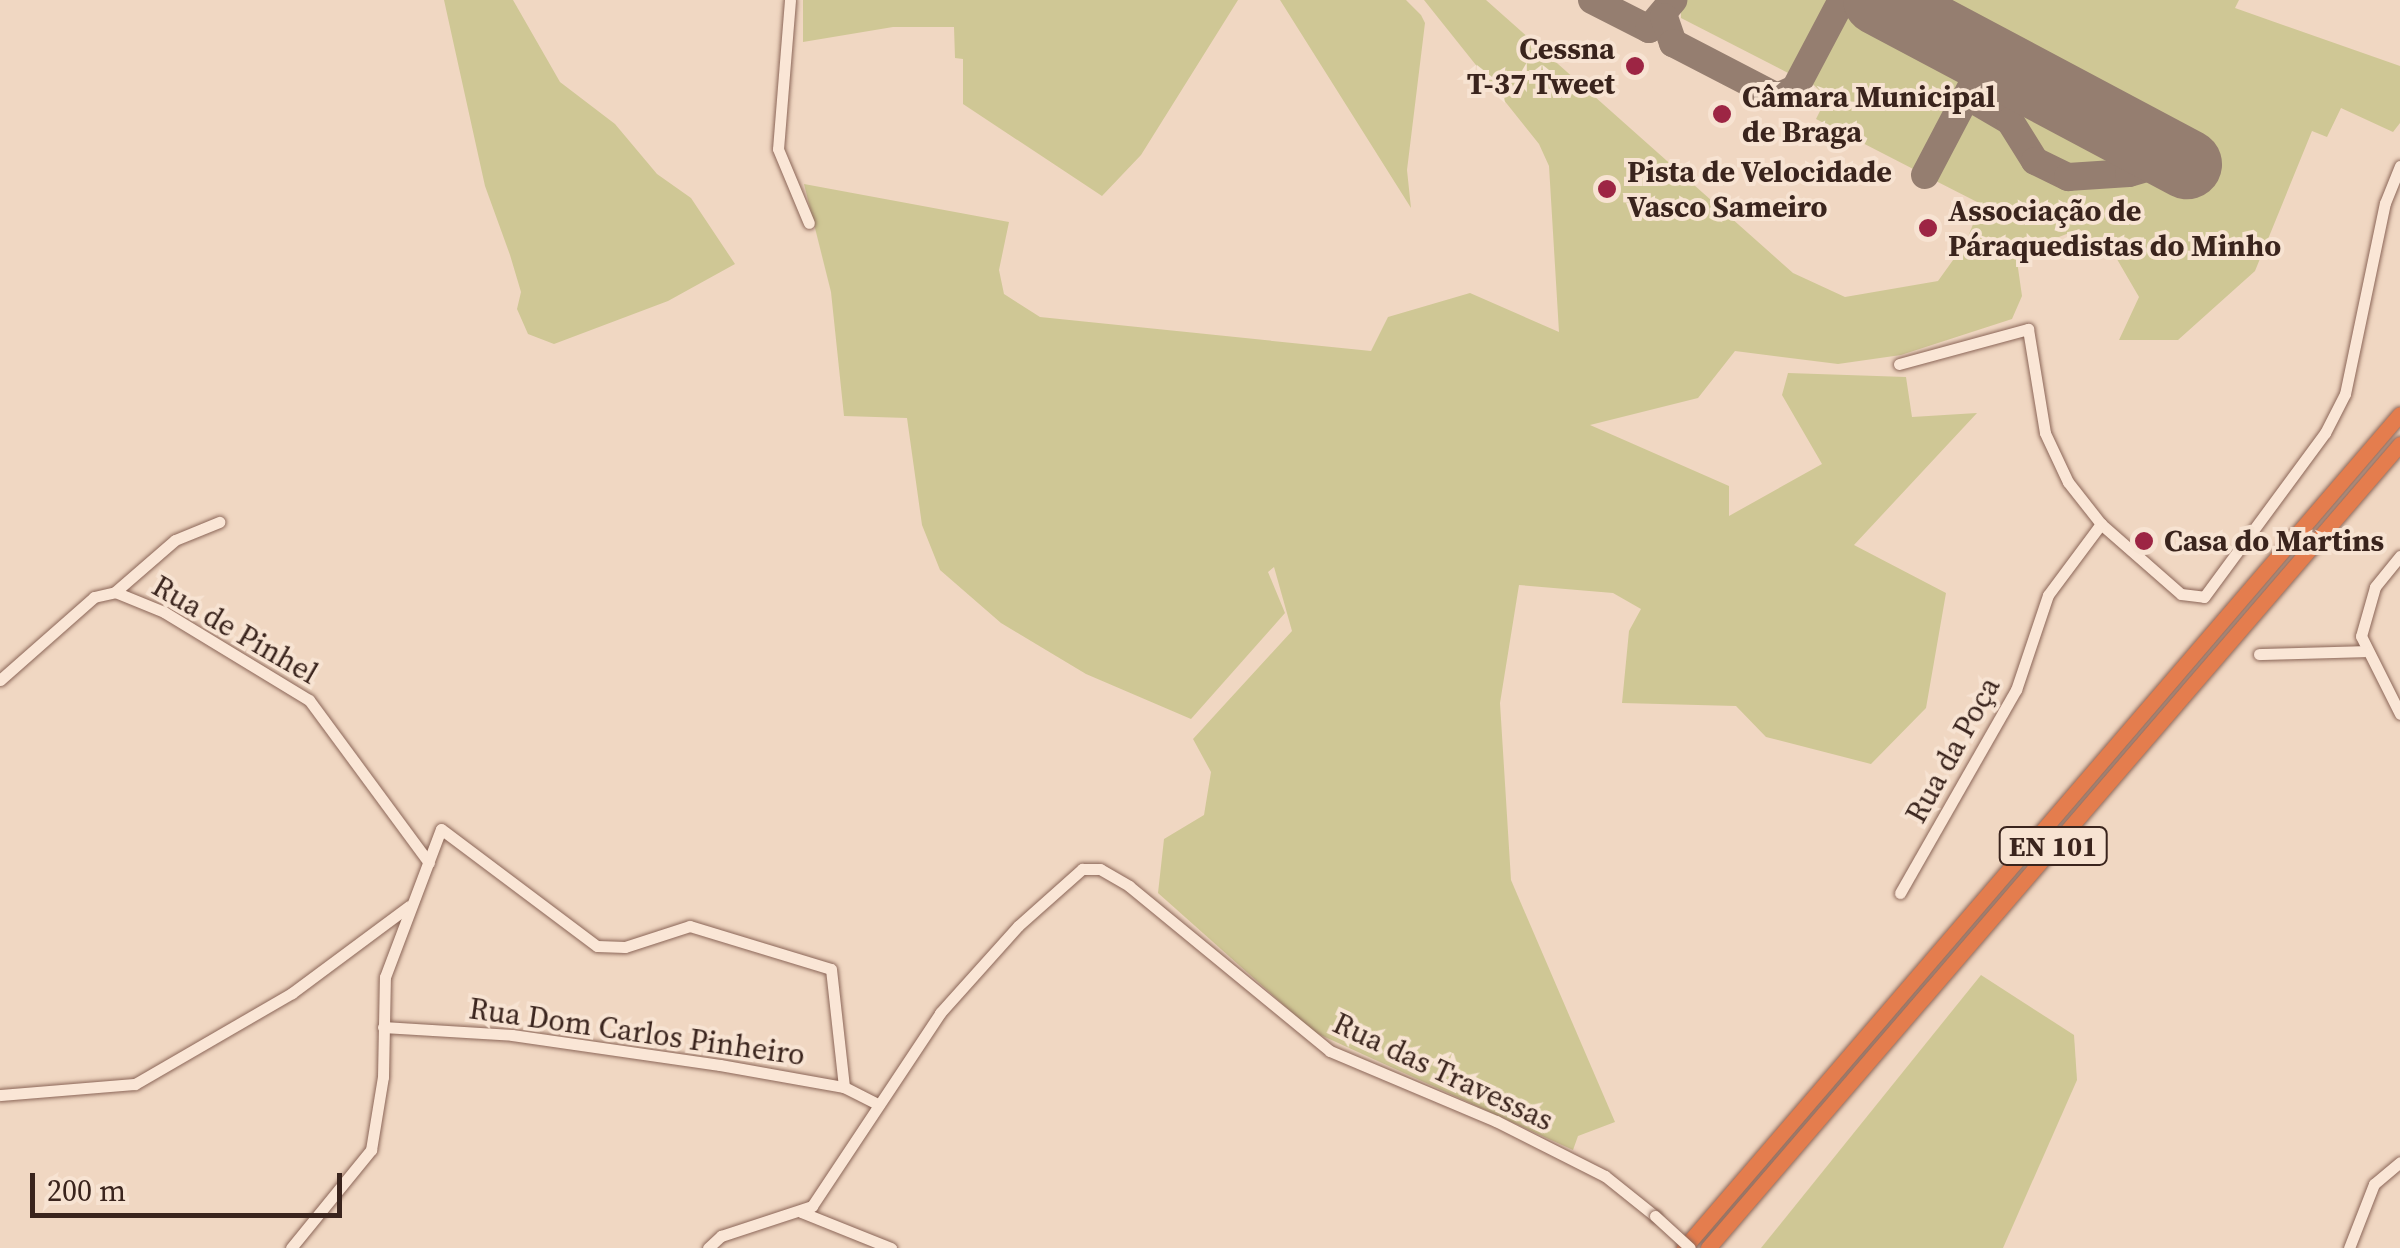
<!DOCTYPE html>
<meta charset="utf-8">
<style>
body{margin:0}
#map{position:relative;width:2400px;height:1248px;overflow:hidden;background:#f0d7c2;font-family:"Source Serif 4",serif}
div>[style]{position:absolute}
.green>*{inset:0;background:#cfc795}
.taxiway>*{height:28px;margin:-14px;padding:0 14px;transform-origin:14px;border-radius:14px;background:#957e70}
.runway>*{height:70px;margin:-35px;padding:0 35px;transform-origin:35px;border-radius:35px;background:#957e70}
.roads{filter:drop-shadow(0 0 2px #8b6658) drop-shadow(0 0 2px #8b6658)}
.minor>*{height:11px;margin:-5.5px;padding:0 5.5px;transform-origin:5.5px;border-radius:5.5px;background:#fae6d6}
.highway>*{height:15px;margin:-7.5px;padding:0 7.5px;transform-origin:7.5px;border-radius:7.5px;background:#e47d4e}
.bridges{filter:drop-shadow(0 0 2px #8b6658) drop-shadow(0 0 2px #8b6658)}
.minor-bridge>*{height:11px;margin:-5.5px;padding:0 5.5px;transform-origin:5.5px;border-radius:5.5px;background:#fae6d6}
.dots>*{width:28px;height:28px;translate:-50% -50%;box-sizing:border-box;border:5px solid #f7e3d2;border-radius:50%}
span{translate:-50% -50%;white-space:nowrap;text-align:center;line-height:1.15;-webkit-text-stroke:8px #f7e3d2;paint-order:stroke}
.shield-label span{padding:2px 8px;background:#f7e3d2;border:2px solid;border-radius:8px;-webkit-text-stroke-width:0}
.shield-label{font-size:28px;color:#3a241d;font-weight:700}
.poi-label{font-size:30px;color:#3a241d;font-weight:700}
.right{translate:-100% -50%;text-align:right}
.left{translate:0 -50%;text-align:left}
.street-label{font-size:30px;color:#3a241d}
.scale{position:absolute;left:30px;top:1173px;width:312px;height:45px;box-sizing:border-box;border:5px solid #3a241d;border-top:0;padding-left:12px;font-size:30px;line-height:35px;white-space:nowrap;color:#3a241d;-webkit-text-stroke:8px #f7e3d2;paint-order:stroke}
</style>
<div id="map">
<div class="green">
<i style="clip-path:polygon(444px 0,513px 0,560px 82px,615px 124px,657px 174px,691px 198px,735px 264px,668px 301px,554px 344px,528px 334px,517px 309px,521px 292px,510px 255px,485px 186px)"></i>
<i style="clip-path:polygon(803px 0,1238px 0,1141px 155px,1102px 196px,963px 104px,963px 59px,955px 58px,954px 27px,893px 27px,803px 42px)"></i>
<i style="clip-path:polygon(1280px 0,1406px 0,1421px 15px,1425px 23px,1407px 170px,1411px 208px)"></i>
<i style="clip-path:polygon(1424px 0,1486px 0,1793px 273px,1845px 297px,1938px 281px,1966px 242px,1981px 204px,1930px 178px,1969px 109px,2004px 125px,2031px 167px,2067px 184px,2179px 181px,2196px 149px,1916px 0,2239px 0,2235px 8px,2400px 66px,2400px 123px,2393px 132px,2341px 108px,2327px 137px,2312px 131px,2255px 271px,2178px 340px,2119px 340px,2139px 297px,2114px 254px,2079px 229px,2016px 254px,2022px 296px,2012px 319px,1901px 355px,1838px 364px,1735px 351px,1698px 398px,1590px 425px,1729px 486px,1729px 516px,1822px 464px,1782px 395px,1788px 373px,1906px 377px,1912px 417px,1977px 413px,1854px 545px,1946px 593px,1926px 708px,1871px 764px,1766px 737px,1736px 706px,1622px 703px,1629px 631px,1641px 609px,1613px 593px,1519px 585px,1500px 703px,1511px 880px,1615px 1122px,1578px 1136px,1573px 1150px,1314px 1032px,1158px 893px,1164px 839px,1204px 815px,1211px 772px,1193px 739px,1292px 631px,1274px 567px,1268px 572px,1285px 613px,1191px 719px,1086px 674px,1001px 623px,940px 570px,922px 525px,907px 418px,844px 416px,831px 292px,804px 184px,1009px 222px,999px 270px,1004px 294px,1040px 317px,1371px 351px,1388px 317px,1470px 293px,1559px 332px,1549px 166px,1539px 144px)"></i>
<i style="clip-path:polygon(1681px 0,1831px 0,1792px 75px,1681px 18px)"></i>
<i style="clip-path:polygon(1853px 7px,1965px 71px,1919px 172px,1816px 119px,1827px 97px,1808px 80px,1843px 14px)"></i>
<i style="clip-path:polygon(1990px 80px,2116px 148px,2120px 164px,2075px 171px,2040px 156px,2015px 116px,1979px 93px)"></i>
<i style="clip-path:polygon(1981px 975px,2074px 1035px,2077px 1080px,2003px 1248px,1761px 1248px)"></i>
</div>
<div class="taxiway">
<i style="left:1592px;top:0;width:64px;rotate:27deg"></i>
<i style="left:1649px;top:29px;width:38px;rotate:-50deg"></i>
<i style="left:1664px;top:17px;width:28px;rotate:71deg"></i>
<i style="left:1673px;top:43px;width:117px;rotate:27.4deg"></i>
<i style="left:1777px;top:97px;width:20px;rotate:-24deg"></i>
<i style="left:1795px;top:89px;width:101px;rotate:-62.2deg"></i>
<i style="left:1967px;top:96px;width:50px;rotate:30.2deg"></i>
<i style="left:2010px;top:121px;width:47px;rotate:58deg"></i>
<i style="left:2035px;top:161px;width:37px;rotate:26deg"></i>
<i style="left:2068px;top:177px;width:61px;rotate:-3.8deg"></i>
<i style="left:2129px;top:173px;width:50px;rotate:-16.3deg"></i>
<i style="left:1925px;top:175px;width:116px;rotate:-62.3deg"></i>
<i style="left:1979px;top:72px;width:23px;rotate:-108deg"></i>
</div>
<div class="runway">
<i style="left:1878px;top:0;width:350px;rotate:28deg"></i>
</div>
<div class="roads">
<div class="minor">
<i style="left:790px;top:0;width:149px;rotate:94.6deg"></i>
<i style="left:778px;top:149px;width:80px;rotate:67.3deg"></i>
<i style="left:1899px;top:364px;width:134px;rotate:-15.2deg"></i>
<i style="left:2028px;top:329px;width:105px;rotate:80.7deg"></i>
<i style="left:2045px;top:433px;width:54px;rotate:64.9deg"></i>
<i style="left:2068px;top:482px;width:53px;rotate:51.8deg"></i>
<i style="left:2101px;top:524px;width:106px;rotate:41.2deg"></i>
<i style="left:2181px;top:594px;width:23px;rotate:7deg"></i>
<i style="left:2204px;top:597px;width:204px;rotate:-53.6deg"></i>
<i style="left:2325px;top:433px;width:44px;rotate:-62.9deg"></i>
<i style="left:2345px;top:394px;width:195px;rotate:-78.2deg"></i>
<i style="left:2385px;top:203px;width:40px;rotate:-68deg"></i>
<i style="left:2400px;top:556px;width:40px;rotate:129deg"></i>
<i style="left:2375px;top:587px;width:51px;rotate:105.9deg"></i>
<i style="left:2361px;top:636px;width:87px;rotate:63.4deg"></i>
<i style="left:115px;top:592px;width:79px;rotate:-40.9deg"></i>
<i style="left:175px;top:540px;width:48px;rotate:-22.2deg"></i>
<i style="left:2259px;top:654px;width:105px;rotate:-1.6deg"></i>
<i style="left:0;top:680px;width:125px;rotate:-41.4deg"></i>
<i style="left:94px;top:597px;width:22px;rotate:-13deg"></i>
<i style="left:115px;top:592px;width:53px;rotate:22.2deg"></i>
<i style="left:164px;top:612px;width:170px;rotate:31.3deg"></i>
<i style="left:309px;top:700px;width:202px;rotate:53.6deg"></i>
<i style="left:1900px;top:893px;width:234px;rotate:-60.3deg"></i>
<i style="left:2016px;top:690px;width:100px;rotate:-71.4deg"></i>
<i style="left:2048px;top:595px;width:89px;rotate:-53.3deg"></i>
<i style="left:383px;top:1027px;width:129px;rotate:3.5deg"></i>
<i style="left:512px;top:1035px;width:210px;rotate:8.2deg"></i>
<i style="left:720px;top:1065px;width:126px;rotate:10.1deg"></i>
<i style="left:844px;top:1087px;width:39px;rotate:27deg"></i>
<i style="left:0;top:1095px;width:135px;rotate:-4.7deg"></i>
<i style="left:135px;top:1084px;width:181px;rotate:-30.1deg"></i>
<i style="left:292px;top:993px;width:146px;rotate:-36.6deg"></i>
<i style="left:801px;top:1212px;width:97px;rotate:21.8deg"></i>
<i style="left:291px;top:1248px;width:127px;rotate:-50.8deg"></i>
<i style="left:371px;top:1150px;width:74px;rotate:-80.7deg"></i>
<i style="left:383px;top:1077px;width:100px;rotate:-88.9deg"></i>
<i style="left:385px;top:977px;width:158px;rotate:-69.3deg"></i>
<i style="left:441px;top:829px;width:195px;rotate:36.9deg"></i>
<i style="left:597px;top:946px;width:28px;rotate:2deg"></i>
<i style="left:625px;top:947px;width:68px;rotate:-17.9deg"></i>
<i style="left:690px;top:926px;width:147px;rotate:17deg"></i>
<i style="left:831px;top:969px;width:119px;rotate:83.7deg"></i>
<i style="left:708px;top:1248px;width:18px;rotate:-43deg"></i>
<i style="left:721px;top:1236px;width:96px;rotate:-18.2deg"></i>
<i style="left:812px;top:1206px;width:232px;rotate:-56.4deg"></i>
<i style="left:940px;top:1013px;width:117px;rotate:-48.1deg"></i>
<i style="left:1018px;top:926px;width:86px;rotate:-41.7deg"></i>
<i style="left:1082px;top:869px;width:18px"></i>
<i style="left:1100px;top:869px;width:34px;rotate:30deg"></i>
<i style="left:1129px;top:886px;width:260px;rotate:39.4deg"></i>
<i style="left:1330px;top:1051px;width:180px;rotate:22.9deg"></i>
<i style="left:1496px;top:1121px;width:122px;rotate:26.8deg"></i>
<i style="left:1605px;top:1176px;width:64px;rotate:38.7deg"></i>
<i style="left:2349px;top:1248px;width:69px;rotate:-68.7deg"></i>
<i style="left:2374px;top:1184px;width:34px;rotate:-40deg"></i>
</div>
<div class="highway">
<i style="left:1684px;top:1248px;width:1099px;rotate:-49.35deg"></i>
<i style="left:1708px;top:1248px;width:1061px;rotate:-49.28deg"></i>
</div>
</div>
<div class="bridges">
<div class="minor-bridge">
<i style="left:1655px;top:1216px;width:47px;rotate:42.4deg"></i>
</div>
</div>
<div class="dots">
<i style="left:1635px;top:66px;background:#9d2544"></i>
<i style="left:1722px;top:114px;background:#9d2544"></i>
<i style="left:1607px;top:189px;background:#9d2544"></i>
<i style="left:1928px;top:228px;background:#9d2544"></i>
<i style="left:2144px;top:541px;background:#9d2544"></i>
</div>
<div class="shield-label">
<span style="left:2053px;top:846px">EN 101</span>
</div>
<div class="poi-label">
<span class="right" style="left:1615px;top:66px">Cessna<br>T-37 Tweet</span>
<span class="left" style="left:1742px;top:114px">Câmara Municipal<br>de Braga</span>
<span class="left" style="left:1627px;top:189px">Pista de Velocidade<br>Vasco Sameiro</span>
<span class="left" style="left:1948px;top:228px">Associação de<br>Páraquedistas do Minho</span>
<span class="left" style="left:2164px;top:541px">Casa do Martins</span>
</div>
<div class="street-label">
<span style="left:235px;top:630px;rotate:30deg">Rua de Pinhel</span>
<span style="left:1953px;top:750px;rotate:-61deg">Rua da Poça</span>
<span style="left:637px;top:1032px;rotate:8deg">Rua Dom Carlos Pinheiro</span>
<span style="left:1443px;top:1072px;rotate:25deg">Rua das Travessas</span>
</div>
<div class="scale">200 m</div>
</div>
